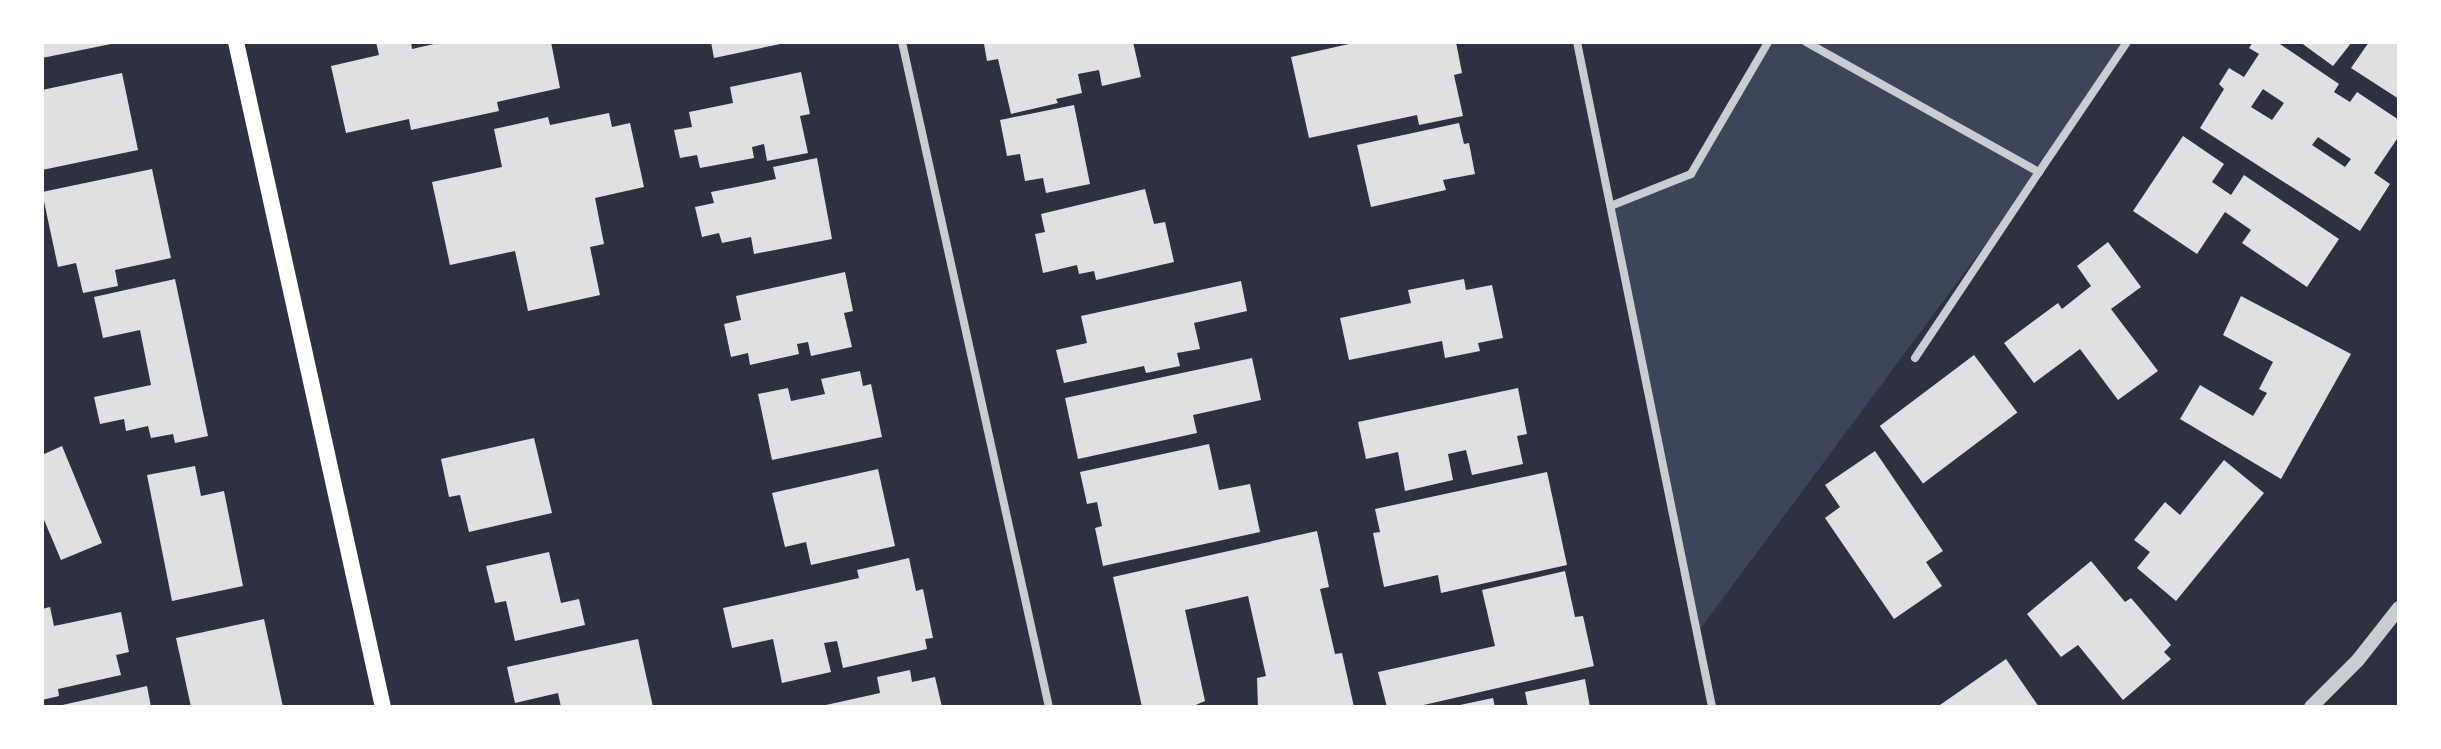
<!DOCTYPE html>
<style>
body{margin:0}
#map{position:relative;width:2441px;height:749px;overflow:hidden;background:#2d3142;font-family:"Source Sans 3",sans-serif}
div>[style]{position:absolute}
.green>*{inset:0;background:#3c4559}
.building>*{inset:0;background:#e0e0e3;transform-origin:0 0}
.minor>*{height:8px;margin:-4px;padding:0 4px;transform-origin:4px;border-radius:4px;background:#caccd0}
.tertiary>*{height:14px;margin:-7px;padding:0 7px;transform-origin:7px;border-radius:7px;background:#caccd0}
.secondary>*{height:16px;margin:-8px;padding:0 8px;transform-origin:8px;border-radius:8px;background:#fff}
span{translate:-50% -50%;white-space:nowrap;text-align:center;line-height:1.15;-webkit-text-stroke:6px #fff;paint-order:stroke}
.frame{position:absolute;inset:0;border:44px solid #fff;pointer-events:none}
</style>
<div id="map">
<div class="green">
<i style="clip-path:polygon(1768px 42px,2127px 42px,2039px 172px,1698px 632px,1613px 205px,1692px 174px)"></i>
</div>
<div class="building">
<i style="clip-path:polygon(42px 42px,116px 42px,116px 43px,42px 58px)"></i>
<i style="clip-path:polygon(376px 42px,411px 42px,412px 49px,443px 42px,551px 42px,560px 88px,497px 102px,499px 111px,411px 130px,409px 119px,346px 133px,331px 66px,379px 55px)"></i>
<i style="clip-path:polygon(711px 42px,785px 42px,785px 43px,714px 58px)"></i>
<i style="clip-path:polygon(992px 42px,1133px 42px,1141px 77px,1102px 86px,1099px 70px,1078px 74px,1082px 93px,1056px 99px,1058px 103px,1011px 114px,998px 59px,987px 61px,984px 44px)"></i>
<i style="clip-path:polygon(1358px 42px,1456px 42px,1462px 73px,1454px 75px,1463px 116px,1419px 125px,1417px 115px,1309px 138px,1291px 57px)"></i>
<i style="clip-path:polygon(evenodd,2253px 42px,2277px 42px,2339px 84px,2334px 92px,2350px 102px,2357px 92px,2399px 120px,2399px 136px,2374px 173px,2390px 184px,2360px 231px,2200px 128px,2224px 89px,2219px 84px,2229px 68px,2244px 77px,2259px 54px,2249px 48px,2253px 42px,2263px 89px,2284px 103px,2272px 120px,2251px 107px,2263px 89px,2253px 42px,2318px 137px,2351px 159px,2345px 167px,2312px 145px,2318px 137px)"></i>
<i style="clip-path:polygon(2300px 42px,2352px 42px,2333px 66px)"></i>
<i style="clip-path:polygon(2369px 42px,2399px 42px,2399px 99px,2351px 68px)"></i>
<i style="clip-path:polygon(801px 72px,810px 114px,800px 116px,808px 153px,767px 161px,764px 144px,752px 147px,754px 158px,700px 168px,697px 155px,680px 158px,674px 130px,692px 127px,689px 112px,733px 103px,730px 87px)"></i>
<i style="clip-path:polygon(122px 73px,138px 150px,42px 170px,42px 90px)"></i>
<i style="clip-path:polygon(1074px 105px,1090px 184px,1046px 193px,1043px 178px,1025px 181px,1020px 154px,1007px 156px,1000px 120px)"></i>
<i style="clip-path:polygon(609px 113px,612px 127px,630px 123px,644px 187px,595px 198px,604px 244px,590px 247px,600px 295px,528px 311px,515px 251px,450px 265px,432px 182px,502px 167px,494px 129px,548px 117px,550px 125px)"></i>
<i style="clip-path:polygon(1459px 123px,1464px 144px,1469px 143px,1475px 174px,1443px 180px,1446px 190px,1371px 207px,1357px 145px)"></i>
<i style="clip-path:polygon(2183px 136px,2224px 164px,2212px 182px,2231px 195px,2244px 175px,2339px 239px,2307px 287px,2242px 243px,2251px 230px,2225px 212px,2197px 254px,2133px 211px)"></i>
<i style="clip-path:polygon(817px 158px,832px 239px,754px 254px,751px 237px,722px 243px,719px 233px,702px 237px,695px 207px,714px 203px,711px 192px,776px 179px,773px 167px)"></i>
<i style="clip-path:polygon(152px 169px,171px 258px,115px 270px,118px 286px,83px 293px,76px 263px,58px 267px,42px 192px)"></i>
<i style="clip-path:polygon(1145px 189px,1154px 224px,1165px 222px,1174px 262px,1096px 280px,1094px 271px,1079px 274px,1077px 265px,1043px 273px,1035px 234px,1045px 232px,1041px 214px)"></i>
<i style="clip-path:polygon(2108px 242px,2141px 287px,2111px 309px,2158px 371px,2118px 400px,2080px 349px,2034px 383px,2004px 343px,2058px 303px,2062px 309px,2091px 286px,2077px 266px)"></i>
<i style="clip-path:polygon(845px 272px,853px 311px,844px 313px,852px 347px,811px 356px,808px 342px,797px 344px,799px 354px,750px 365px,748px 353px,731px 357px,724px 324px,741px 320px,736px 296px)"></i>
<i style="clip-path:polygon(175px 279px,208px 436px,175px 443px,173px 434px,151px 438px,148px 426px,126px 431px,124px 419px,100px 424px,94px 397px,151px 385px,140px 330px,103px 338px,94px 297px)"></i>
<i style="clip-path:polygon(1464px 279px,1466px 290px,1492px 285px,1503px 338px,1478px 343px,1480px 351px,1445px 358px,1442px 341px,1349px 360px,1340px 318px,1411px 303px,1408px 290px)"></i>
<i style="clip-path:polygon(1241px 281px,1247px 311px,1194px 323px,1200px 349px,1177px 353px,1180px 366px,1146px 373px,1144px 366px,1064px 383px,1056px 350px,1087px 343px,1081px 316px)"></i>
<i style="clip-path:polygon(2241px 296px,2351px 354px,2281px 479px,2180px 419px,2200px 385px,2253px 416px,2267px 393px,2259px 389px,2273px 362px,2223px 335px)"></i>
<i style="left:1974px;top:355px;width:72px;height:118px;rotate:53deg"></i>
<i style="clip-path:polygon(1252px 358px,1261px 400px,1193px 415px,1197px 433px,1078px 459px,1065px 398px)"></i>
<i style="clip-path:polygon(860px 371px,863px 386px,871px 384px,882px 437px,772px 460px,758px 394px,788px 388px,791px 401px,825px 394px,821px 379px)"></i>
<i style="clip-path:polygon(1518px 388px,1527px 434px,1517px 436px,1523px 464px,1472px 475px,1466px 450px,1448px 454px,1453px 480px,1405px 491px,1398px 452px,1366px 459px,1358px 422px)"></i>
<i style="clip-path:polygon(534px 438px,552px 513px,469px 532px,460px 495px,449px 497px,441px 459px)"></i>
<i style="clip-path:polygon(1209px 444px,1219px 490px,1250px 484px,1260px 532px,1103px 566px,1095px 528px,1102px 526px,1097px 502px,1087px 504px,1080px 472px)"></i>
<i style="clip-path:polygon(62px 446px,102px 543px,61px 560px,42px 515px,42px 455px)"></i>
<i style="clip-path:polygon(1875px 451px,1943px 551px,1926px 562px,1942px 586px,1894px 619px,1825px 518px,1840px 507px,1825px 485px)"></i>
<i style="clip-path:polygon(2224px 460px,2264px 493px,2176px 601px,2137px 568px,2150px 552px,2134px 540px,2165px 502px,2180px 515px)"></i>
<i style="clip-path:polygon(195px 466px,201px 496px,224px 491px,243px 586px,172px 601px,147px 475px)"></i>
<i style="clip-path:polygon(878px 469px,895px 546px,811px 565px,806px 542px,785px 547px,772px 493px)"></i>
<i style="clip-path:polygon(1547px 472px,1567px 565px,1441px 593px,1438px 575px,1384px 587px,1373px 533px,1380px 532px,1375px 509px)"></i>
<i style="clip-path:polygon(1317px 531px,1329px 587px,1320px 589px,1335px 654px,1342px 653px,1354px 707px,1258px 707px,1257px 678px,1266px 676px,1248px 596px,1185px 610px,1205px 701px,1191px 707px,1142px 707px,1113px 577px)"></i>
<i style="clip-path:polygon(549px 552px,561px 603px,579px 599px,585px 625px,515px 641px,506px 601px,495px 603px,486px 566px)"></i>
<i style="clip-path:polygon(909px 558px,916px 591px,923px 589px,933px 638px,925px 639px,927px 649px,843px 668px,837px 641px,824px 643px,831px 672px,782px 683px,773px 639px,732px 648px,723px 608px,859px 578px,857px 570px)"></i>
<i style="clip-path:polygon(2091px 561px,2125px 602px,2131px 598px,2171px 645px,2164px 652px,2171px 659px,2123px 700px,2078px 645px,2061px 657px,2027px 614px)"></i>
<i style="clip-path:polygon(1565px 571px,1575px 617px,1583px 616px,1594px 666px,1415px 707px,1387px 707px,1378px 672px,1495px 646px,1482px 590px)"></i>
<i style="clip-path:polygon(50px 607px,54px 626px,121px 612px,129px 652px,116px 655px,121px 675px,58px 689px,59px 696px,42px 700px,42px 609px)"></i>
<i style="clip-path:polygon(264px 619px,283px 707px,191px 707px,176px 638px)"></i>
<i style="clip-path:polygon(638px 639px,653px 707px,561px 707px,558px 693px,515px 703px,507px 667px)"></i>
<i style="clip-path:polygon(2006px 659px,2039px 707px,1937px 707px)"></i>
<i style="clip-path:polygon(910px 670px,912px 682px,935px 677px,942px 707px,817px 707px,880px 693px,877px 677px)"></i>
<i style="clip-path:polygon(1585px 679px,1590px 707px,1528px 707px,1525px 692px)"></i>
<i style="clip-path:polygon(147px 686px,151px 707px,59px 707px,58px 706px)"></i>
<i style="clip-path:polygon(1493px 698px,1495px 707px,1455px 707px,1455px 706px)"></i>
</div>
<div class="minor">
<i style="left:902px;top:42px;width:681px;rotate:77.54deg"></i>
<i style="left:1577px;top:42px;width:679px;rotate:78.52deg"></i>
<i style="left:1806px;top:42px;width:267px;rotate:29.2deg"></i>
<i style="left:2039px;top:172px;width:157px;rotate:-55.9deg"></i>
<i style="left:1613px;top:205px;width:84px;rotate:-21.7deg"></i>
<i style="left:1691px;top:174px;width:153px;rotate:-59.7deg"></i>
<i style="left:1915px;top:358px;width:224px;rotate:-56.3deg"></i>
</div>
<div class="tertiary">
<i style="left:2311px;top:707px;width:66px;rotate:-45deg"></i>
<i style="left:2358px;top:660px;width:66px;rotate:-51.7deg"></i>
</div>
<div class="secondary">
<i style="left:236px;top:42px;width:681px;rotate:77.54deg"></i>
</div>
<div class="frame"></div>
</div>
